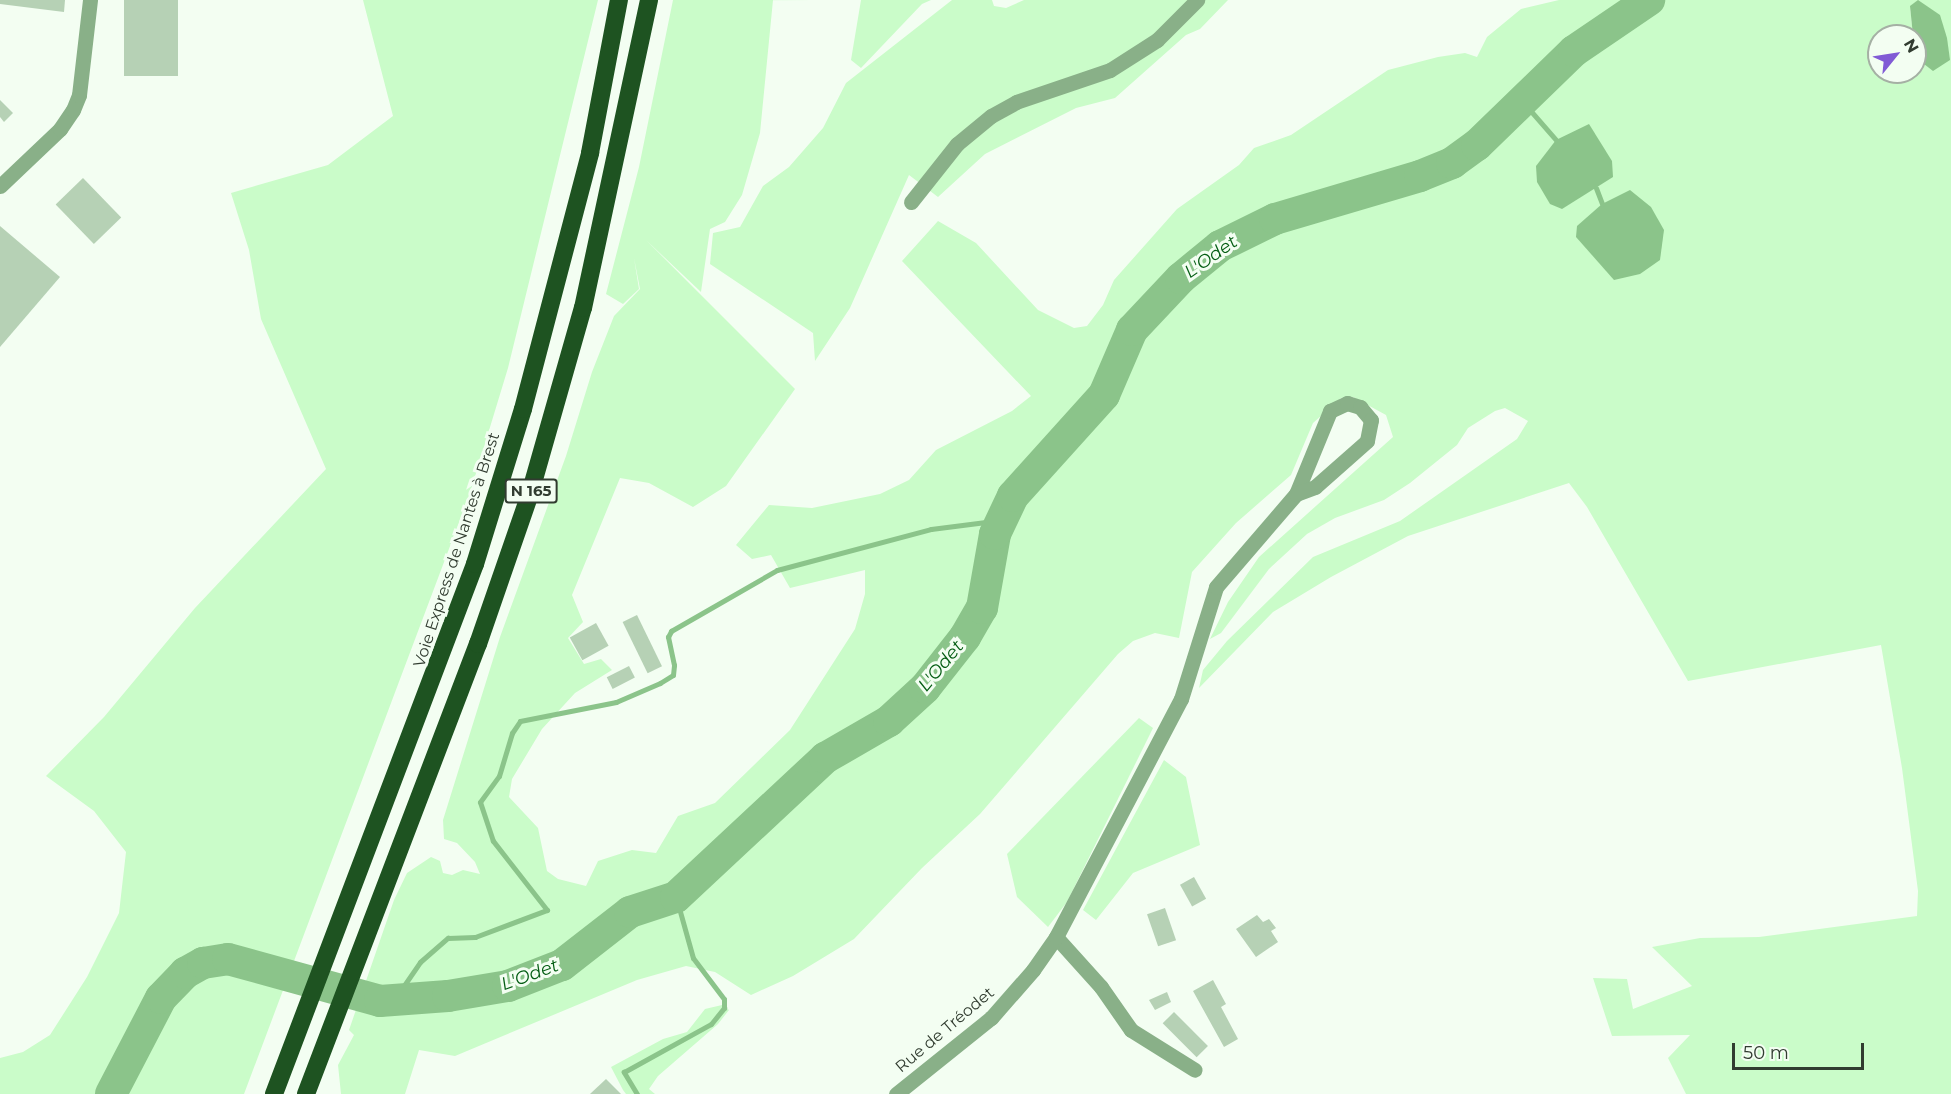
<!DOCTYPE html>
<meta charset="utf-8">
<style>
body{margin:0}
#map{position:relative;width:1951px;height:1094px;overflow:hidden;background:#f3fef2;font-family:Montserrat,sans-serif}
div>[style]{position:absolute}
.green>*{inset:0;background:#cafcc9}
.water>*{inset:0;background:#8bc48a}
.stream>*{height:5px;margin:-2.5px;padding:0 2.5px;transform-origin:2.5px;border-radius:2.5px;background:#8bc48a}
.river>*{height:32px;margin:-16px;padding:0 16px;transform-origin:16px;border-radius:16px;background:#8bc48a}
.building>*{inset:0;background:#b6d1b5;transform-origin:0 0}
.street>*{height:15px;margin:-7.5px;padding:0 7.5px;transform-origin:7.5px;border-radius:7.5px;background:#89b088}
.highway>*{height:18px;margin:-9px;padding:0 9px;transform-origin:9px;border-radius:9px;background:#1e5321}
span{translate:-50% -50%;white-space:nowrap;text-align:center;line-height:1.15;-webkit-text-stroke:6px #f3fef2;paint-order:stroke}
.shield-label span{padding:2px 4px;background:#f3fef2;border:2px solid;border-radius:4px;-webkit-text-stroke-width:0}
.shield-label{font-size:15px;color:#313c30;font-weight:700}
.street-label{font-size:16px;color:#313c30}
.water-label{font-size:18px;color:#045d13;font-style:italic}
.north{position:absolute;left:1867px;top:24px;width:60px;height:60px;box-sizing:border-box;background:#f3fef2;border:2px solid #a5b0a4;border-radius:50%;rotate:60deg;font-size:16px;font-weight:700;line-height:24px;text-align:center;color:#313c30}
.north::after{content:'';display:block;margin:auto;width:21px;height:27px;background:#815bd5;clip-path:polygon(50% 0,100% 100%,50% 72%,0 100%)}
.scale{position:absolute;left:1732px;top:1043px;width:132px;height:27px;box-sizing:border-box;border:3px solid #313c30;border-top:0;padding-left:8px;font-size:18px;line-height:21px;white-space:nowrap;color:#313c30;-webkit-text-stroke:4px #f3fef2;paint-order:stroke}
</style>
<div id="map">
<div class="green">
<i style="clip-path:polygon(363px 0,598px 0,508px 368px,470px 493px,244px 1094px,0 1094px,0 1058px,23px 1052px,50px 1035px,87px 977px,119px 913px,126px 852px,94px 811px,46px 776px,104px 717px,195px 608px,326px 469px,261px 319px,249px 250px,231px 193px,328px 165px,393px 116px)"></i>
<i style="clip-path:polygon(evenodd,673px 0,773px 0,760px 133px,742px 195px,725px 222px,710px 229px,701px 292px,646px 240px,795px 389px,726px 486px,693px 507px,649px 483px,620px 478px,572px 595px,583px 622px,568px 638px,584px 664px,601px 659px,612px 670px,575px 693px,542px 729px,512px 779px,509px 797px,538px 828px,547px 871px,558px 879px,586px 886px,598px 861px,632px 850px,656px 853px,678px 816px,715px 803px,790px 730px,855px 629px,865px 594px,865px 570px,790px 588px,771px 555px,752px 559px,736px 545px,769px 505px,812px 508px,880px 494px,909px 480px,936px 450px,1012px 411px,1031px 396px,902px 261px,938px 221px,976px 243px,1038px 310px,1074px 328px,1087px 326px,1103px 305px,1114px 280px,1177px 209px,1239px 165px,1254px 148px,1291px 135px,1388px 70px,1438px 57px,1465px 53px,1477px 57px,1487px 37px,1521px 9px,1559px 0,1951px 0,1951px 1094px,1686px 1094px,1668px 1058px,1690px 1035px,1612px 1036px,1593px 978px,1627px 979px,1633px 1009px,1692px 986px,1652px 947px,1700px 938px,1759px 937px,1917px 916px,1918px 891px,1902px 768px,1881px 645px,1688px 681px,1587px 507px,1569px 483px,1408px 536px,1331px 577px,1273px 612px,1199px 688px,1203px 670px,1227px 641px,1313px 557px,1400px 521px,1517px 439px,1528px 421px,1505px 408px,1495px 411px,1468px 428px,1457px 445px,1410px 483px,1384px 500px,1335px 518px,1307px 534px,1269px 569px,1221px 633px,1210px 639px,1228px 602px,1259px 557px,1393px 437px,1386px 415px,1353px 397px,1341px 398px,1313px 423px,1291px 475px,1236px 523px,1192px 572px,1179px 638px,1155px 633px,1133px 641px,1118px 654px,980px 814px,922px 868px,854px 939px,793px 976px,751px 995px,715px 972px,686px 966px,637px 980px,455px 1056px,419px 1050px,405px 1094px,341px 1094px,338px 1065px,354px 1035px,349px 1030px,394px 900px,407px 873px,431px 857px,440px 861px,443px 873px,452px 875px,463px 870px,480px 874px,475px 862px,457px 843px,444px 839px,443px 820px,500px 637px,566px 456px,592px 372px,614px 316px,640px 289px,634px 258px,639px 289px,623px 304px,606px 294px,639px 167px,673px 0,1910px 6px,1924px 64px,1915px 43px,1915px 72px,1879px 72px,1879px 36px,1913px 36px,1910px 6px)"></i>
<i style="clip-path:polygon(861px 0,931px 0,922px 4px,861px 68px,851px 60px)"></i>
<i style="clip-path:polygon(952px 0,992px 0,994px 6px,1006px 8px,1024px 0,1228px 0,1200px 29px,1186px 35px,1115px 98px,1076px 108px,985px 154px,938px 197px,909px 175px,850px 308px,815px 361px,813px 333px,710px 264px,713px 233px,740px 227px,763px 186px,789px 167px,823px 128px,846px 83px)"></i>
<i style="clip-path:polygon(1139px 718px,1153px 728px,1067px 902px,1048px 927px,1017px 897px,1007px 854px)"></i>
<i style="clip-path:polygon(1164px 760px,1186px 777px,1200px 845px,1133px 873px,1096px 920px,1083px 910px)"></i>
<i style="clip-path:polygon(722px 1005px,729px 1010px,718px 1024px,658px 1076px,649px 1089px,655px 1094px,626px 1094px,623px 1090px,611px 1067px,663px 1039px,687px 1032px,705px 1009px)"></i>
</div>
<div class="water">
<i style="clip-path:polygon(1918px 0,1940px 15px,1947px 38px,1950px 60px,1933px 71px,1924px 64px,1913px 36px,1910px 6px)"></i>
<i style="clip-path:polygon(1589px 124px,1612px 161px,1613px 177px,1562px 209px,1550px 204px,1537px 182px,1536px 166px,1556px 140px)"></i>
<i style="clip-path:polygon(1630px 190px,1651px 207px,1664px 230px,1660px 260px,1640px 274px,1614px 280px,1576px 237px,1577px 226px,1602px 204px)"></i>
</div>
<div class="stream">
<i style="left:1522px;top:101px;width:52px;rotate:48.9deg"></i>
<i style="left:1596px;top:188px;width:17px;rotate:69deg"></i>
<i style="left:394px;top:1000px;width:46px;rotate:-55.6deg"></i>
<i style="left:420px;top:962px;width:37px;rotate:-41deg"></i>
<i style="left:448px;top:938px;width:27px;rotate:-2deg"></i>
<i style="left:475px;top:937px;width:77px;rotate:-20.6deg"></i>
<i style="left:547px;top:910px;width:88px;rotate:-128deg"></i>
<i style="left:493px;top:841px;width:41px;rotate:-108.4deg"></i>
<i style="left:480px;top:802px;width:32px;rotate:-54deg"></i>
<i style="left:499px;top:776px;width:45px;rotate:-73.2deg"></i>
<i style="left:512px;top:733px;width:14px;rotate:-56deg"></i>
<i style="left:520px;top:721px;width:98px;rotate:-11.2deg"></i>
<i style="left:616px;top:702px;width:48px;rotate:-23.4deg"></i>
<i style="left:660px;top:683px;width:15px;rotate:-32deg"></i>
<i style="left:673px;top:675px;width:10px;rotate:-84deg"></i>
<i style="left:674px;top:665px;width:29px;rotate:-102deg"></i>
<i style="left:668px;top:637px;width:7px;rotate:-63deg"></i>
<i style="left:671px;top:631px;width:122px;rotate:-29.9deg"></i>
<i style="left:777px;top:570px;width:159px;rotate:-14.9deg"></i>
<i style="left:931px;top:529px;width:71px;rotate:-7.3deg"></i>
<i style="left:637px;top:1094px;width:26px;rotate:-121deg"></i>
<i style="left:624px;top:1072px;width:99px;rotate:-28.9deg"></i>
<i style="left:711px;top:1024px;width:21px;rotate:-51deg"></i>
<i style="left:724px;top:1008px;width:9px;rotate:-90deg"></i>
<i style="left:724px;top:999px;width:51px;rotate:-127.1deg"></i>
<i style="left:693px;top:958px;width:63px;rotate:-105.6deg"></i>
</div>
<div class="river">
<i style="left:111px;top:1094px;width:108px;rotate:-62.5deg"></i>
<i style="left:161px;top:998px;width:35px;rotate:-46deg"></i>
<i style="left:185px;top:973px;width:21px;rotate:-29deg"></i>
<i style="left:203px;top:963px;width:25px;rotate:-9deg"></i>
<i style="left:228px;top:959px;width:158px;rotate:15.4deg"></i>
<i style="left:380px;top:1001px;width:68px;rotate:-4.2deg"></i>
<i style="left:448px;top:996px;width:61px;rotate:-9.5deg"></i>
<i style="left:508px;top:986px;width:58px;rotate:-21.3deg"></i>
<i style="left:562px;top:965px;width:86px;rotate:-37.9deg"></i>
<i style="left:630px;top:912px;width:48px;rotate:-18.1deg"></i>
<i style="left:676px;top:897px;width:204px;rotate:-43deg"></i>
<i style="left:825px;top:758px;width:74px;rotate:-30deg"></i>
<i style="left:889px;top:721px;width:49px;rotate:-42.5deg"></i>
<i style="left:925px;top:688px;width:65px;rotate:-51.9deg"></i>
<i style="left:965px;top:637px;width:34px;rotate:-60deg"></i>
<i style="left:982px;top:608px;width:75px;rotate:-80deg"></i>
<i style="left:995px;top:534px;width:42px;rotate:-64.7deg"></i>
<i style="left:1013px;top:496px;width:136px;rotate:-48deg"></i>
<i style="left:1104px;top:395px;width:71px;rotate:-66.7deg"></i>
<i style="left:1132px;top:330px;width:71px;rotate:-46.7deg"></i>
<i style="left:1181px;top:278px;width:50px;rotate:-39.4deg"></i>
<i style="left:1220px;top:246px;width:61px;rotate:-26.1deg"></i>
<i style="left:1275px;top:219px;width:151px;rotate:-16.5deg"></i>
<i style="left:1420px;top:176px;width:35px;rotate:-22deg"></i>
<i style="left:1452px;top:163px;width:31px;rotate:-36deg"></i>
<i style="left:1477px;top:145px;width:135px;rotate:-44.1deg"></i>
<i style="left:1574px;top:51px;width:91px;rotate:-34.2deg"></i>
</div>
<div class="building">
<i style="clip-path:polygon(0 0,65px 0,64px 12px,0 4px)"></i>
<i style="left:124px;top:0;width:54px;height:76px"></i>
<i style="clip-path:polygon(0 100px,13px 113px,4px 122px,0 117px)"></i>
<i style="left:83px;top:178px;width:55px;height:38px;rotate:46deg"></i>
<i style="clip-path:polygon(0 226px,60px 277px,0 347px)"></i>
<i style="left:637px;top:615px;width:57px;height:16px;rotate:64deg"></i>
<i style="left:596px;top:623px;width:26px;height:30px;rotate:61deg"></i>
<i style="left:629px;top:666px;width:13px;height:25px;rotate:63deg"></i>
<i style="left:1194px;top:877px;width:25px;height:16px;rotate:61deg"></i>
<i style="left:1165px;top:908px;width:34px;height:19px;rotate:71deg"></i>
<i style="clip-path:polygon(1257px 915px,1263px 922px,1269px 919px,1276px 928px,1271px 931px,1278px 942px,1256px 957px,1236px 929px)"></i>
<i style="clip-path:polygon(1213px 980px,1226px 1004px,1221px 1007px,1238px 1039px,1224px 1047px,1193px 991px)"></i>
<i style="clip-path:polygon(1167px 992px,1171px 1002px,1155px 1010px,1149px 1000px)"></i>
<i style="left:1174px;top:1012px;width:48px;height:16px;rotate:45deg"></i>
<i style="clip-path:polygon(606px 1079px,621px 1094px,590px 1094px)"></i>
</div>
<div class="street">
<i style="left:0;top:186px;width:83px;rotate:-43.5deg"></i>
<i style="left:60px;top:129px;width:23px;rotate:-56deg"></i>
<i style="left:73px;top:110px;width:16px;rotate:-68deg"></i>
<i style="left:79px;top:95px;width:96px;rotate:-83.4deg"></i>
<i style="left:911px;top:202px;width:74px;rotate:-51.6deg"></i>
<i style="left:957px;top:144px;width:44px;rotate:-39.5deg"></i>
<i style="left:991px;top:116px;width:29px;rotate:-29deg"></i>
<i style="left:1016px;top:102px;width:99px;rotate:-18.8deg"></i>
<i style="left:1110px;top:70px;width:56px;rotate:-32.6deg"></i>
<i style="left:1157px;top:40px;width:57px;rotate:-45deg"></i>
<i style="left:1056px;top:937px;width:67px;rotate:48deg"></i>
<i style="left:1101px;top:987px;width:52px;rotate:55.1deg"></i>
<i style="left:1131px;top:1030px;width:75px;rotate:32deg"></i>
<i style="left:896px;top:1094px;width:122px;rotate:-38.7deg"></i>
<i style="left:991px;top:1018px;width:64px;rotate:-48.8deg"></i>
<i style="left:1033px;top:970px;width:40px;rotate:-55.1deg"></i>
<i style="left:1056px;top:937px;width:269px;rotate:-62.3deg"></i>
<i style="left:1181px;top:699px;width:117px;rotate:-72.6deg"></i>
<i style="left:1216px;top:587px;width:123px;rotate:-49.3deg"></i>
<i style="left:1296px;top:494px;width:90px;rotate:-67.7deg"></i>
<i style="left:1330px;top:411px;width:19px;rotate:-25deg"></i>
<i style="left:1347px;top:403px;width:14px;rotate:17deg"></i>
<i style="left:1360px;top:407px;width:17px;rotate:50deg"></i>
<i style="left:1371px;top:420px;width:21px;rotate:101deg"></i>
<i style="left:1367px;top:441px;width:69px;rotate:138.5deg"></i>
<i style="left:1315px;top:487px;width:20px;rotate:160deg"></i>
</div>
<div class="highway">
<i style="left:274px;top:1094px;width:567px;rotate:-69.23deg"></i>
<i style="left:475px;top:564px;width:162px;rotate:-72.8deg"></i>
<i style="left:523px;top:409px;width:265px;rotate:-75.3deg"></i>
<i style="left:590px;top:153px;width:156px;rotate:-79.3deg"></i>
<i style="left:306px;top:1094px;width:482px;rotate:-69.1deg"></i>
<i style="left:478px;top:644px;width:156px;rotate:-70.9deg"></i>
<i style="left:529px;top:497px;width:197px;rotate:-74.1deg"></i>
<i style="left:583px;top:308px;width:315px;rotate:-77.9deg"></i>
</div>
<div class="shield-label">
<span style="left:531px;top:491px">N 165</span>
</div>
<div class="street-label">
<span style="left:457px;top:550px;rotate:-72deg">Voie Express de Nantes à Brest</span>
<span style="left:945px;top:1030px;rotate:-40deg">Rue de Tréodet</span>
</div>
<div class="water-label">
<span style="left:1211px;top:257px;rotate:-35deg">L'Odet</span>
<span style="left:941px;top:666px;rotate:-50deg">L'Odet</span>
<span style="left:530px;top:975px;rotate:-20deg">L'Odet</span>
</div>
<div class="north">N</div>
<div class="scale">50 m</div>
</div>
